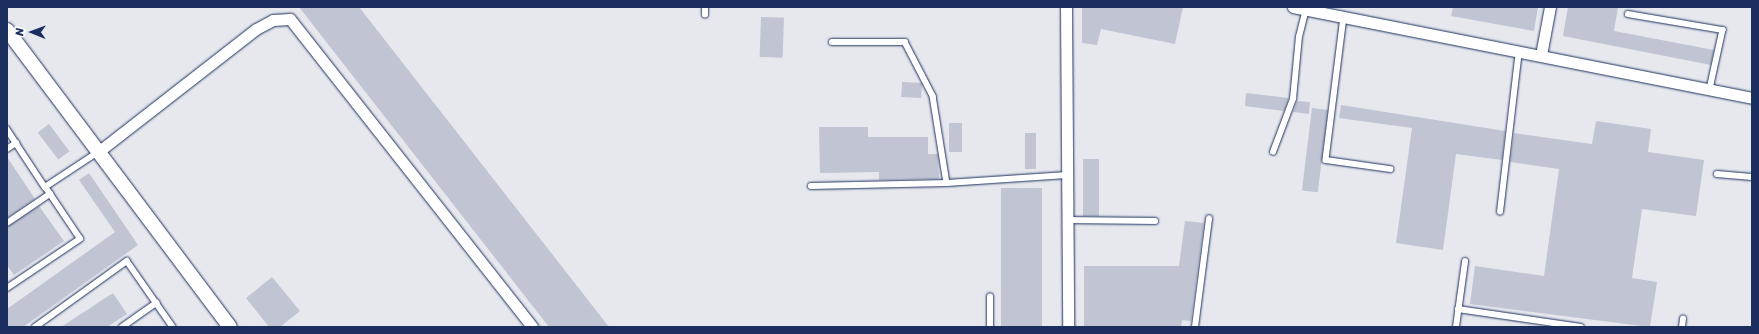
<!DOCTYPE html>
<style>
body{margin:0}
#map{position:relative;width:1759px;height:334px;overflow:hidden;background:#f6f7f9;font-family:Sriracha,sans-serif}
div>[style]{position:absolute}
.built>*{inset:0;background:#e6e8ee;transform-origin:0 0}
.building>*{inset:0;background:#c0c4d3;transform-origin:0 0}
.roads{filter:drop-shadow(0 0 1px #1b2f5e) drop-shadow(0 0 1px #1b2f5e)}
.service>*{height:5.5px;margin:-2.75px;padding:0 2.75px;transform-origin:2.75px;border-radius:2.75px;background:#fff}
.minor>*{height:11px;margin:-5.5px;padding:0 5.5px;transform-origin:5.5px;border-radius:5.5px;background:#fff}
.tertiary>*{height:14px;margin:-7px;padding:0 7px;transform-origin:7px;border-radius:7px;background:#fff}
span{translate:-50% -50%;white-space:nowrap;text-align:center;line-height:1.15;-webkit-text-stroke:3px #fff;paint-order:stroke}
.frame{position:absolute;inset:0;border:8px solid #1b2f5e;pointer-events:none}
.north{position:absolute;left:12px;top:12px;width:40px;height:40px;-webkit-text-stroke:3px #fff;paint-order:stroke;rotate:271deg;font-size:11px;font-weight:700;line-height:16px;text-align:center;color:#1b2f5e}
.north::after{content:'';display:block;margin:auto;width:14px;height:18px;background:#1b2f5e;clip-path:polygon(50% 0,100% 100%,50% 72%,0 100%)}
</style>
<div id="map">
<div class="built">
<i style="left:7px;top:7px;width:1745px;height:320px"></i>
</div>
<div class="building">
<i style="clip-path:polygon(299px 7px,359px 7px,609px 327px,549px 327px)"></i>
<i style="clip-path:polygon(1082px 7px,1183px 7px,1175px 44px,1101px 29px,1097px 45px,1082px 43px)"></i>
<i style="clip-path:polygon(1453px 7px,1538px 7px,1534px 31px,1451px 16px)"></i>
<i style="clip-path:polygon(1568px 7px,1618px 7px,1614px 31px,1714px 50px,1711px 65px,1563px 36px)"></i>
<i style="left:761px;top:17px;width:23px;height:40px;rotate:2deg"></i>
<i style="left:902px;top:82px;width:20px;height:15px;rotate:3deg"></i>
<i style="clip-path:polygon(1246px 93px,1288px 98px,1288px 101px,1284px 111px,1245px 106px)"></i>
<i style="clip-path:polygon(1297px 101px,1310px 102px,1309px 114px,1293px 112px)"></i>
<i style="clip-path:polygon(1341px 105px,1505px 131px,1502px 160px,1456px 154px,1443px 250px,1396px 243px,1412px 128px,1339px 118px)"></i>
<i style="left:1312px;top:108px;width:16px;height:83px;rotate:7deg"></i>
<i style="clip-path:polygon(1596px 121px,1651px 129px,1648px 152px,1704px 160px,1696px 216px,1642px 209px,1632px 278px,1657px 282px,1650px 327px,1470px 304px,1475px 266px,1544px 276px,1559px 169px,1510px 162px,1514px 133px,1592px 144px)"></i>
<i style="left:949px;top:123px;width:13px;height:29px"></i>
<i style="left:49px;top:124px;width:34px;height:14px;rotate:53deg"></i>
<i style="clip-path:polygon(819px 127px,868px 127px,868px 137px,928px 137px,928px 154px,938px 154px,939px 179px,879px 180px,879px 172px,820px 173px)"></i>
<i style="left:1025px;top:133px;width:11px;height:36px"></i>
<i style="clip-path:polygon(7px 157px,35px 199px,7px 218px)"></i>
<i style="left:1083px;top:159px;width:16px;height:57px"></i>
<i style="clip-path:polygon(89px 173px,138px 245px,23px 327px,7px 327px,7px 309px,115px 232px,79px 180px)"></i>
<i style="left:1001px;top:188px;width:41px;height:139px"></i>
<i style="clip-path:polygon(39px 206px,64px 241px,14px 275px,7px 265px,7px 227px)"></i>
<i style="clip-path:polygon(1185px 221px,1204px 223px,1191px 321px,1182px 320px,1181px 327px,1084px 327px,1084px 266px,1179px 266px)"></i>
<i style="clip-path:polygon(272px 277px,300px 311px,280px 327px,269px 327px,246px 298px)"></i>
<i style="clip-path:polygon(113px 293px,127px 314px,107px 327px,61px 327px)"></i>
</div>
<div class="roads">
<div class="service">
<i style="left:1628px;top:14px;width:96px;rotate:9.6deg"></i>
<i style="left:1723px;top:30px;width:60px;rotate:102.4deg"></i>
<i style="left:705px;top:15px;width:8px;rotate:-90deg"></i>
<i style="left:1344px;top:17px;width:144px;rotate:97.2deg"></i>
<i style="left:1326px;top:160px;width:65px;rotate:8deg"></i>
<i style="left:832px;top:42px;width:73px"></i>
<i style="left:905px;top:42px;width:61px;rotate:62.6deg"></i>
<i style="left:933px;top:96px;width:88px;rotate:80.9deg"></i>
<i style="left:947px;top:183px;width:120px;rotate:-3.8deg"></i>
<i style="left:7px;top:129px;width:17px;rotate:57deg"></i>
<i style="left:7px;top:149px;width:11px;rotate:-34deg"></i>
<i style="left:16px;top:143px;width:53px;rotate:56.6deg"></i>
<i style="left:1273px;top:152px;width:57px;rotate:-69.3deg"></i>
<i style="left:1293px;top:99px;width:62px;rotate:-84.5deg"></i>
<i style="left:1299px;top:37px;width:29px;rotate:-76deg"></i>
<i style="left:1717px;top:174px;width:35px;rotate:5deg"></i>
<i style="left:811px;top:186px;width:136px;rotate:-1.3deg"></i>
<i style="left:1500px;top:212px;width:162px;rotate:-83.3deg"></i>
<i style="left:1067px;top:220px;width:88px;rotate:0.7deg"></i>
<i style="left:7px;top:223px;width:52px;rotate:-34deg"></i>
<i style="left:7px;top:288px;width:88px;rotate:-33.9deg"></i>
<i style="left:80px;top:239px;width:63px;rotate:-123.9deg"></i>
<i style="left:45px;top:187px;width:64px;rotate:-33.4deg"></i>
<i style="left:1458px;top:309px;width:124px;rotate:8.3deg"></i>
<i style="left:35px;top:327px;width:113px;rotate:-35.7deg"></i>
<i style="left:127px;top:261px;width:80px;rotate:55.1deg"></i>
<i style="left:122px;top:327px;width:42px;rotate:-35.2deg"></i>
<i style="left:990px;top:327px;width:30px;rotate:-90deg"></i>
<i style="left:1195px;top:327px;width:109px;rotate:-82.6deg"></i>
<i style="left:1456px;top:327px;width:66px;rotate:-82.1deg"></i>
<i style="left:1682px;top:327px;width:8px;rotate:-83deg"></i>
</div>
<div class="minor">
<i style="left:1066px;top:7px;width:320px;rotate:89.6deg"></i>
<i style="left:1293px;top:7px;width:468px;rotate:11.2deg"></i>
<i style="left:1541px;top:55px;width:49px;rotate:-79.4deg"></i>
<i style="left:98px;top:152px;width:200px;rotate:-37.9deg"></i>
<i style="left:256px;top:29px;width:19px;rotate:-28deg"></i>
<i style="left:273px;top:20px;width:17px;rotate:-3deg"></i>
<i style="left:290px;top:19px;width:392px;rotate:51.8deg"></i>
</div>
<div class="tertiary">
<i style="left:7px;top:30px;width:371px;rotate:53.1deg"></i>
</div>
</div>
<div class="frame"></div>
<div class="north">N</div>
</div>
